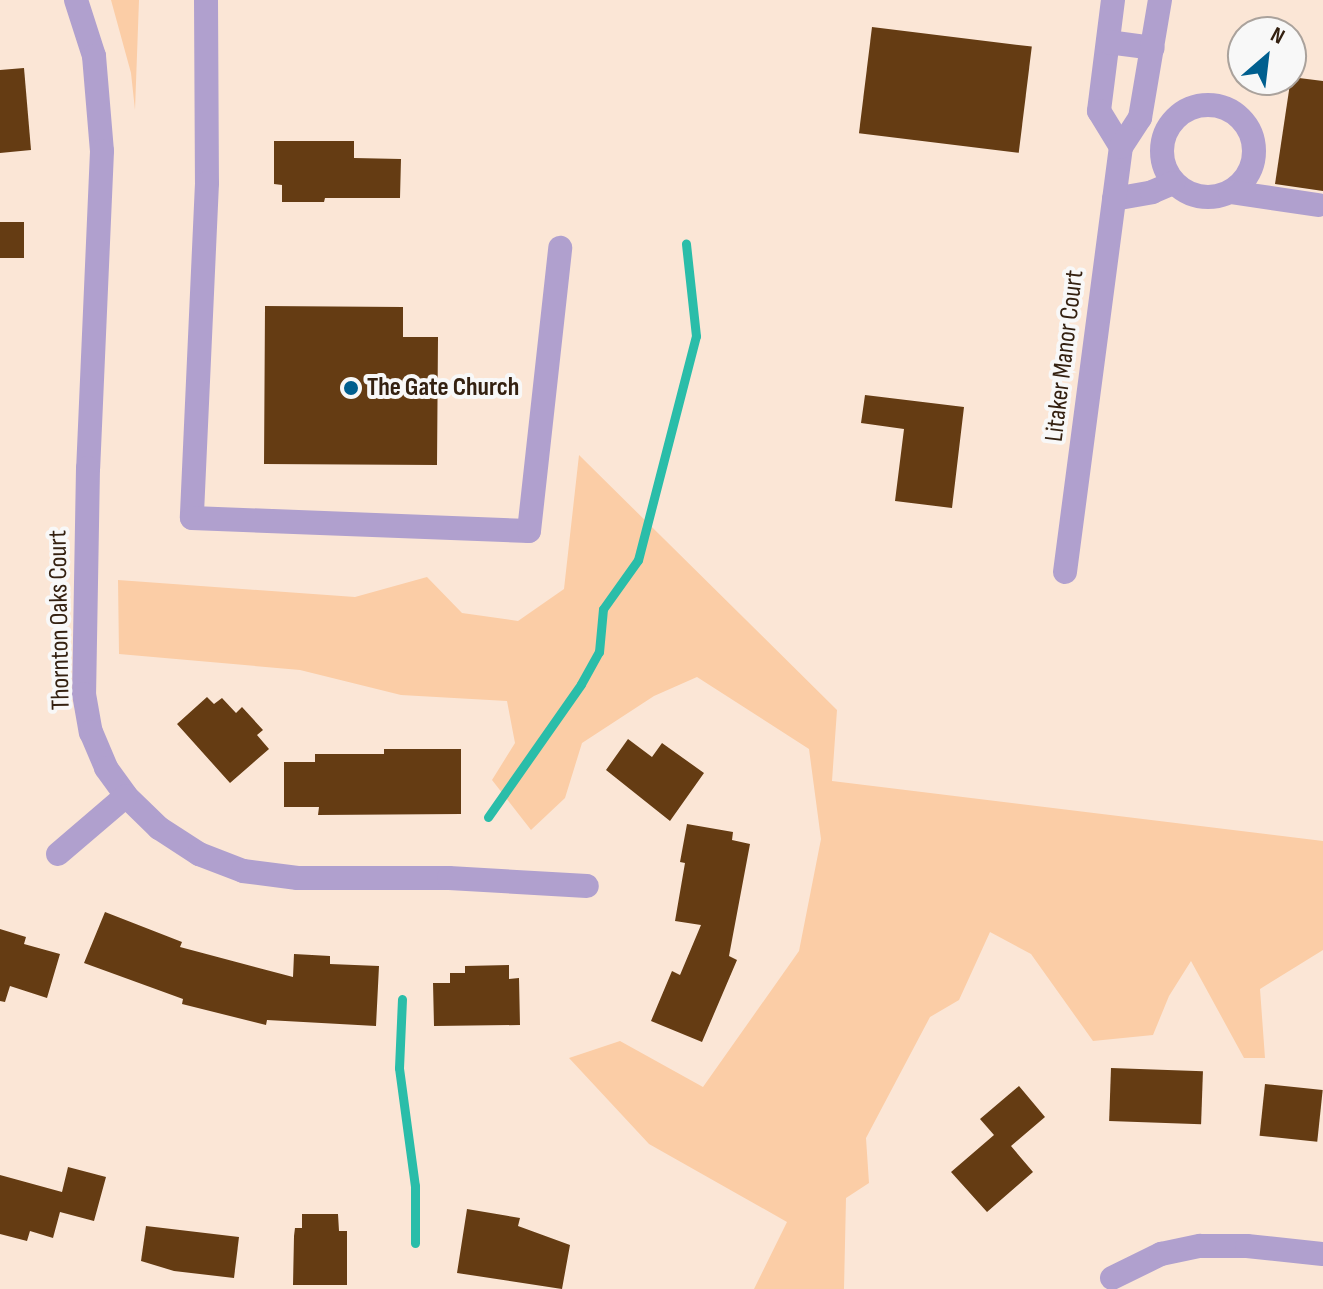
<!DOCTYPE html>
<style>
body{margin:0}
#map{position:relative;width:1323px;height:1289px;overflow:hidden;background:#fbe6d6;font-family:"Sofia Sans Condensed",sans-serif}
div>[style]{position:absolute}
.green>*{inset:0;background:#fbcda6}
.stream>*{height:9px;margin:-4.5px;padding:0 4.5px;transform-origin:4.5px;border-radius:4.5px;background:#2abda9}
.building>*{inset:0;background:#653c13;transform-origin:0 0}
.minor>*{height:24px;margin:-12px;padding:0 12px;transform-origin:12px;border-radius:12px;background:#b0a0ce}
.minor>.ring{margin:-12px;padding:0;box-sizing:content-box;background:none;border:24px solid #b0a0ce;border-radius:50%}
.dots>*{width:22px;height:22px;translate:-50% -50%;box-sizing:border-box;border:4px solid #f8f8f8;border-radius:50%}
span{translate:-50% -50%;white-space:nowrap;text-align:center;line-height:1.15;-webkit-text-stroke:8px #f8f8f8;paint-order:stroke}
.street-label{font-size:26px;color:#342111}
.poi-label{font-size:26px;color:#342111;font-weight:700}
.left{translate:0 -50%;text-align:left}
.north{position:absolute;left:1227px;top:16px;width:80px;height:80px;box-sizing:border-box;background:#f8f8f8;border:2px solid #aaa29c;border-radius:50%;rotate:28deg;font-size:22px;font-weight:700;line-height:32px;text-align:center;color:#342111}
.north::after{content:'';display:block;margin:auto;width:28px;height:36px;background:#005f8f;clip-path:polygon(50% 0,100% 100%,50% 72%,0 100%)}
</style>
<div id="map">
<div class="green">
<i style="clip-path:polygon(111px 0,139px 0,135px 110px,131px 73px)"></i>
<i style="clip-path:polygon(579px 455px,837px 710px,832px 781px,1323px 841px,1323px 950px,1260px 989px,1265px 1058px,1244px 1058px,1191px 961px,1169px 996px,1153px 1035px,1093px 1041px,1031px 954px,990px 932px,959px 1000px,930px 1017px,866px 1138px,869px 1183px,846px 1198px,844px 1289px,754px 1289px,787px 1222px,649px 1144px,569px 1058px,620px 1041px,703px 1087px,799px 951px,821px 839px,809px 749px,697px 677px,654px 696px,582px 743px,565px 798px,531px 830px,492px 780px,515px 743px,507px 701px,401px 695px,300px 670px,119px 654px,118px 580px,355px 597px,427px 577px,462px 613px,518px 621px,564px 589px)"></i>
</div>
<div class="stream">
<i style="left:488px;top:817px;width:162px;rotate:-55deg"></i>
<i style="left:581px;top:684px;width:37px;rotate:-61deg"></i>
<i style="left:599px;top:652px;width:43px;rotate:-84.7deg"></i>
<i style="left:603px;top:609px;width:60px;rotate:-54.5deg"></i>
<i style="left:638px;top:560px;width:231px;rotate:-75.5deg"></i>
<i style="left:696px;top:336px;width:93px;rotate:-96.2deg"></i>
<i style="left:402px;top:999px;width:69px;rotate:92.5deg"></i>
<i style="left:399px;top:1068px;width:119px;rotate:82.3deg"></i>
<i style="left:415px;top:1186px;width:57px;rotate:90deg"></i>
</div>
<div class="building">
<i style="left:872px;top:27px;width:161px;height:107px;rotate:7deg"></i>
<i style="clip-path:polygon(24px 68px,31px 150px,0 153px,0 70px)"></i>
<i style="clip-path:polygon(1291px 77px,1323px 81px,1323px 191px,1275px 184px)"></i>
<i style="clip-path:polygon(274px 141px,354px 141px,354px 158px,401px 159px,400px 198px,325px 198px,324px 202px,282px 202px,282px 185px,274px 184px)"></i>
<i style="left:0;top:222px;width:24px;height:36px"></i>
<i style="clip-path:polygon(265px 306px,403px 307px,403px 337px,438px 337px,437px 465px,264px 464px)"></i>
<i style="clip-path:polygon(865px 395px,964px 407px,952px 508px,895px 501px,904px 429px,861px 423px)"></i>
<i style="clip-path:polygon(207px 697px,214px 704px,222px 698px,236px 713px,242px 707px,263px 730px,257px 735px,269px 749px,230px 783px,177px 724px)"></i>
<i style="clip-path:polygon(628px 739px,652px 757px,662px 743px,704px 773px,670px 821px,606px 770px)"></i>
<i style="clip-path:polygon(384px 749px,461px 749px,461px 814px,318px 815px,319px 807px,284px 807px,284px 762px,315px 762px,315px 754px,384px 754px)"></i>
<i style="clip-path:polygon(687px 824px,733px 832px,732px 840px,750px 844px,729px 956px,737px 960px,702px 1042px,651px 1021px,672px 971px,680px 975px,701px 925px,675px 921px,685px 863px,680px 862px)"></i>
<i style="clip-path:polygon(105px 912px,182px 942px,180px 947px,293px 977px,294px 954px,330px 956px,330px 964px,379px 966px,376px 1026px,267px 1020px,266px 1025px,182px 1004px,183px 999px,84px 963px)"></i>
<i style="clip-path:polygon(0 929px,26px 937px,24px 944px,60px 954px,47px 998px,10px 986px,5px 1002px,0 1001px)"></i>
<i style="clip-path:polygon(509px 965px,509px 979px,519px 978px,520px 1025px,434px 1026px,433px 983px,450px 983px,450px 973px,465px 973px,465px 966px)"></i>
<i style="left:1111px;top:1068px;width:92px;height:53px;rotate:2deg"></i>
<i style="left:1265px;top:1084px;width:58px;height:52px;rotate:6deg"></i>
<i style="clip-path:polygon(1019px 1086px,1045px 1117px,1011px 1146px,1033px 1172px,987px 1212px,951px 1172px,994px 1135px,980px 1119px)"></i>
<i style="clip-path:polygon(68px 1167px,106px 1177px,94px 1221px,60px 1212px,53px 1238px,30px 1231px,27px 1241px,0 1234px,0 1175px,62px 1192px)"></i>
<i style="clip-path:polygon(467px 1209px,520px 1218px,518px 1226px,570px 1245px,562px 1289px,457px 1273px)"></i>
<i style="clip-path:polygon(302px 1214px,338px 1214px,339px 1231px,347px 1231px,347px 1285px,293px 1285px,294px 1236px,295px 1228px,302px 1228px)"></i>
<i style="clip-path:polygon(146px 1226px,239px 1237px,234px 1278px,174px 1271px,141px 1261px)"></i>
</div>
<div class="minor">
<i style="left:76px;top:0;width:59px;rotate:72.2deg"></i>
<i style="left:94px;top:56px;width:95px;rotate:85.2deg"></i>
<i style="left:102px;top:151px;width:317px;rotate:92.5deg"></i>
<i style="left:88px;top:468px;width:226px;rotate:91deg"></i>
<i style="left:84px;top:694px;width:39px;rotate:80deg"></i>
<i style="left:91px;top:732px;width:39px;rotate:67deg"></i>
<i style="left:106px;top:768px;width:34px;rotate:54deg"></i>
<i style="left:126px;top:796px;width:46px;rotate:44.1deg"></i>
<i style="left:159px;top:828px;width:48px;rotate:33deg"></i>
<i style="left:199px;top:854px;width:47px;rotate:21.1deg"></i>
<i style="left:243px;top:871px;width:55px;rotate:7.3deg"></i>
<i style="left:298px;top:878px;width:151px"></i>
<i style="left:449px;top:878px;width:138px;rotate:3.3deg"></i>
<i style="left:206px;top:0;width:183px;rotate:89.7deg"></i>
<i style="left:207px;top:183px;width:335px;rotate:92.6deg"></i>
<i style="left:192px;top:518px;width:337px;rotate:2.2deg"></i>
<i style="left:529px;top:531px;width:285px;rotate:-83.7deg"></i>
<i style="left:1113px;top:0;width:112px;rotate:97.2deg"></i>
<i style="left:1099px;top:111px;width:42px;rotate:58.6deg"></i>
<i style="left:1108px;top:42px;width:45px;rotate:7.6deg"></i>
<i class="ring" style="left:1162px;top:105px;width:68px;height:68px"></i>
<i style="left:1230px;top:192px;width:89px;rotate:8.4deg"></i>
<i style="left:1114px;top:199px;width:39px;rotate:-10deg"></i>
<i style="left:1152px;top:192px;width:23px;rotate:-23deg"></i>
<i style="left:1065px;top:572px;width:429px;rotate:-82.5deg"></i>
<i style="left:1121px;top:147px;width:35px;rotate:-57deg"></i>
<i style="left:1140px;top:118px;width:120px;rotate:-80.4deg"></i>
<i style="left:58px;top:854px;width:89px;rotate:-40.5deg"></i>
<i style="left:1112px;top:1278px;width:55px;rotate:-26.1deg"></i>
<i style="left:1161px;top:1254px;width:40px;rotate:-12deg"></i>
<i style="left:1200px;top:1246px;width:47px"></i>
<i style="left:1247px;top:1246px;width:76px;rotate:6deg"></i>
</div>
<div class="dots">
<i style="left:351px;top:388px;background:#005f8f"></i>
</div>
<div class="street-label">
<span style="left:1065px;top:356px;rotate:-83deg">Litaker Manor Court</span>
<span style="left:60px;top:620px;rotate:-91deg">Thornton Oaks Court</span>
</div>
<div class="poi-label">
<span class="left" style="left:367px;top:388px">The Gate Church</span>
</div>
<div class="north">N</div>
</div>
